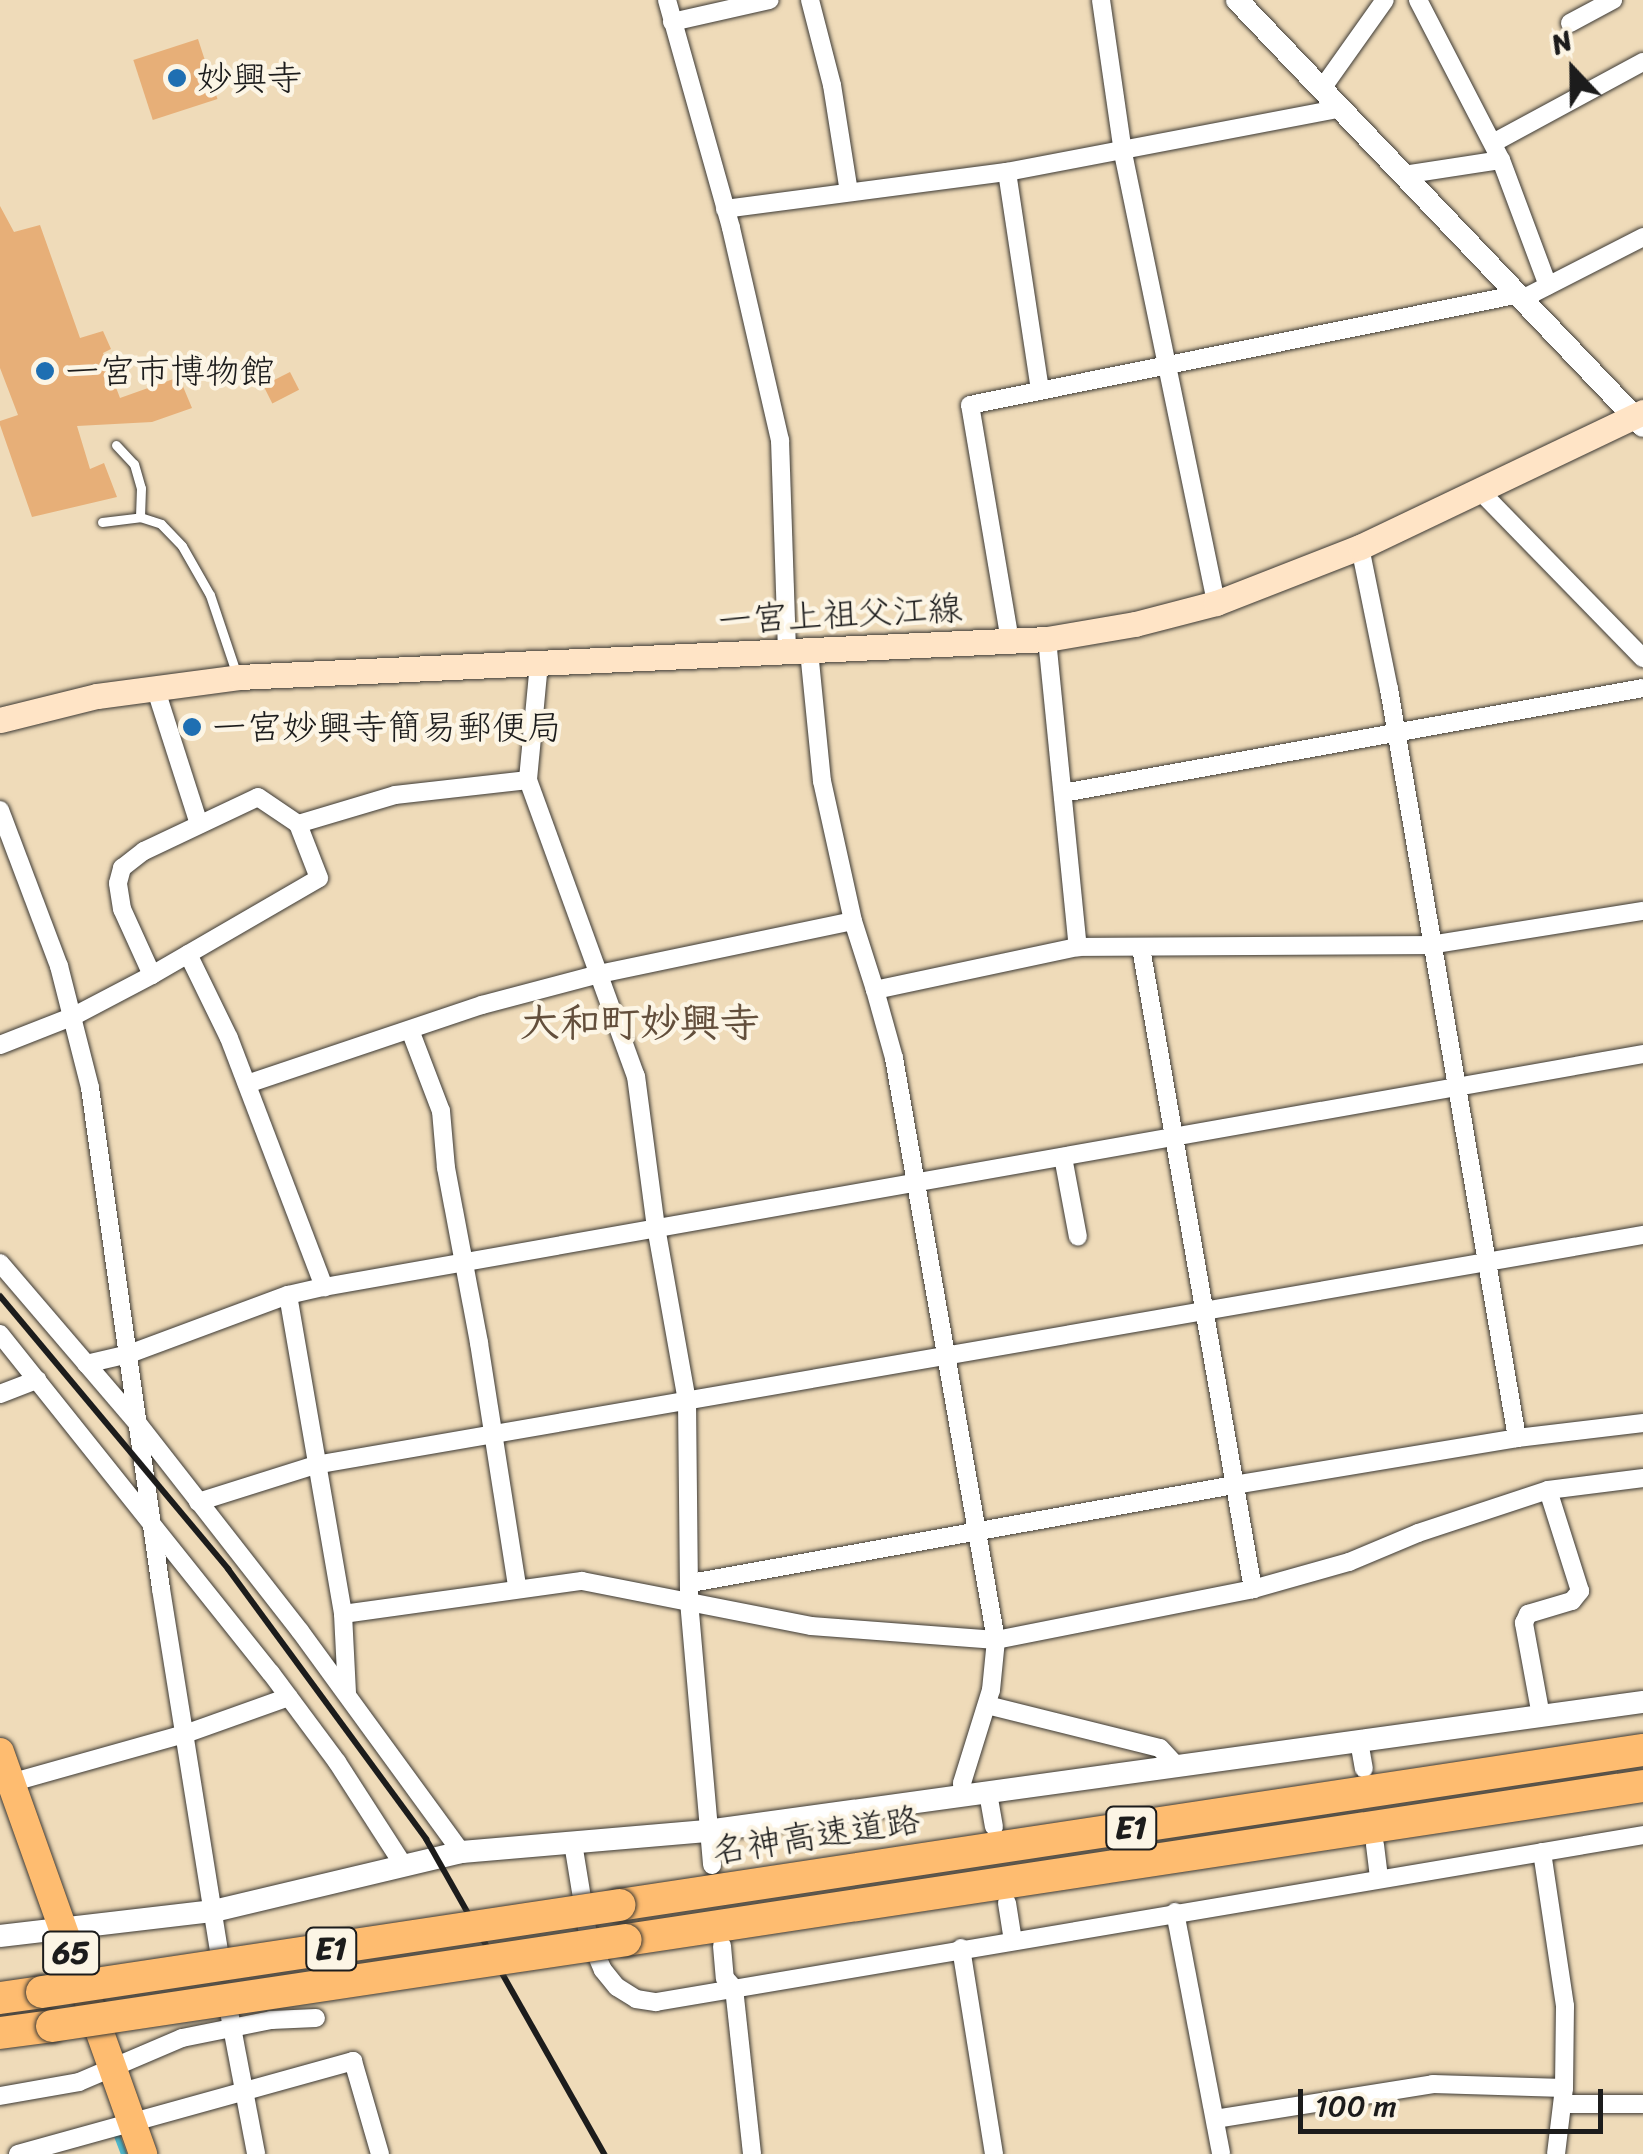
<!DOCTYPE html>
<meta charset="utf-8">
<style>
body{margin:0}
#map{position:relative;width:1643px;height:2154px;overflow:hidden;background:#efdbb9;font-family:Sriracha,"Klee One",sans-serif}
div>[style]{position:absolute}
.stream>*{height:6px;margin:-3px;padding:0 3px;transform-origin:3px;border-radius:3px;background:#4fb9cd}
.building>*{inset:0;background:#e7af78;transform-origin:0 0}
.roads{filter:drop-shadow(0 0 2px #3c3934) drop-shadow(0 0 2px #3c3934)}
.service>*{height:9px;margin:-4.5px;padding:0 4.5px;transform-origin:4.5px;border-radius:4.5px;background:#fff}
.minor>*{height:18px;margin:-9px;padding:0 9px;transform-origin:9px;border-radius:9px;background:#fff}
.tertiary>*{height:22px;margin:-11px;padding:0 11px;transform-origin:11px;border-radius:11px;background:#fff}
.secondary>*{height:25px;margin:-12.5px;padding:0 12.5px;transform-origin:12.5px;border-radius:12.5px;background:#ffe4c6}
.primary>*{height:28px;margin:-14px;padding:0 14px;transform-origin:14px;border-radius:14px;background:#febc70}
.motorway>*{height:32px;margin:-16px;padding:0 16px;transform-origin:16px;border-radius:16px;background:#febc70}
.rail>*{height:6px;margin:-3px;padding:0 3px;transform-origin:3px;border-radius:3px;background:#1c1c1c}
.bridges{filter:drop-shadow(0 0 2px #3c3934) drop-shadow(0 0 2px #3c3934)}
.motorway-bridge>*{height:32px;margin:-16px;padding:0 16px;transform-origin:16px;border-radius:16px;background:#febc70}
.dots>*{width:28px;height:28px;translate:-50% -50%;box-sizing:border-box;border:5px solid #fcf5e5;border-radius:50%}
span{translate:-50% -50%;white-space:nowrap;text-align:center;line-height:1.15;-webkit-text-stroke:9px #fcf5e5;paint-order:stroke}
.shield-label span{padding:2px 8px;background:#fcf5e5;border:2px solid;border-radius:8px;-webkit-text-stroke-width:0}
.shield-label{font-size:32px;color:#1c1c1c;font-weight:700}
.poi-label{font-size:35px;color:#1c1c1c}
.left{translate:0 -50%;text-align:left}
.street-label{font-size:35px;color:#1c1c1c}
.quarter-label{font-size:40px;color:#634f3c;font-weight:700}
.north{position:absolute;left:1523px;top:20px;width:100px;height:100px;-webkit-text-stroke:8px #fcf5e5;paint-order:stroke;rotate:338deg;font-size:28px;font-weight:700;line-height:40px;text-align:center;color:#1c1c1c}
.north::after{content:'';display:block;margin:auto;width:35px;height:45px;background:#1c1c1c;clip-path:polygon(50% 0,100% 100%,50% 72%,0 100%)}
.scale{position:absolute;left:1298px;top:2089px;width:305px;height:45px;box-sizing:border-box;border:5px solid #1c1c1c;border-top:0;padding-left:12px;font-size:30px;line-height:35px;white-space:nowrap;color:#1c1c1c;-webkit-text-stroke:8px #fcf5e5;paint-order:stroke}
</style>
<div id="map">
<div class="stream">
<i style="left:117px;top:2136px;width:19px;rotate:69deg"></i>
</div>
<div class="building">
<i style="left:198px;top:39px;width:63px;height:68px;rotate:72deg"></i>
<i style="clip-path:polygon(0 206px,14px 232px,40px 225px,80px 338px,103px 331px,111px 349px,103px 353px,120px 398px,179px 377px,192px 408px,152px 422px,77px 426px,90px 469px,104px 463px,117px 497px,32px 517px,0 425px,0 421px,18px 415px,0 368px)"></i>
<i style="left:290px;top:372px;width:20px;height:30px;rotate:63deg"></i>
</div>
<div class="roads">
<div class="service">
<i style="left:116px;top:445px;width:26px;rotate:47deg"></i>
<i style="left:134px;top:464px;width:25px;rotate:74deg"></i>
<i style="left:141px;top:488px;width:29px;rotate:92deg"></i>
<i style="left:102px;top:522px;width:38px;rotate:-7deg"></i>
<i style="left:140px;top:517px;width:22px;rotate:18deg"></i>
<i style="left:161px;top:524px;width:30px;rotate:46deg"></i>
<i style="left:182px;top:546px;width:56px;rotate:60.3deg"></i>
<i style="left:210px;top:595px;width:84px;rotate:71.4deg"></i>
</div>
<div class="minor">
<i style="left:667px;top:0;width:237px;rotate:74.3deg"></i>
<i style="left:731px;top:228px;width:218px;rotate:77deg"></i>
<i style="left:780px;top:440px;width:211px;rotate:88.1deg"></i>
<i style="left:810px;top:0;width:88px;rotate:75.5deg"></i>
<i style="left:832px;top:85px;width:108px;rotate:81deg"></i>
<i style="left:1101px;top:0;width:155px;rotate:81.8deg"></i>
<i style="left:1123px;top:153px;width:460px;rotate:78.3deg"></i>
<i style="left:1418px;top:0;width:180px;rotate:62.6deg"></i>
<i style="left:1501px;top:160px;width:134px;rotate:69.5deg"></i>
<i style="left:672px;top:22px;width:100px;rotate:-12.7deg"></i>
<i style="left:1570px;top:23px;width:49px;rotate:-28.1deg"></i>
<i style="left:1321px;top:90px;width:110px;rotate:-54.6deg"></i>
<i style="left:1493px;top:143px;width:170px;rotate:-28.4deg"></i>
<i style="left:1007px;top:172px;width:221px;rotate:81.4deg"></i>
<i style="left:1403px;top:175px;width:99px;rotate:-8.7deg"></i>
<i style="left:725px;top:209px;width:284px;rotate:-7.5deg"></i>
<i style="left:1007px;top:172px;width:337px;rotate:-10.8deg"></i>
<i style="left:1524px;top:298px;width:134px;rotate:-27.1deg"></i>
<i style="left:1479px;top:490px;width:235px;rotate:45.7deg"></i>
<i style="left:1360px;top:547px;width:145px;rotate:78.5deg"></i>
<i style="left:1389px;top:689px;width:760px;rotate:80.3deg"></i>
<i style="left:1047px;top:639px;width:310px;rotate:84.3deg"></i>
<i style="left:1010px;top:641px;width:239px;rotate:-99.6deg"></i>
<i style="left:970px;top:405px;width:561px;rotate:-11.41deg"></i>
<i style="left:809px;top:651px;width:131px;rotate:84.3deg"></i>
<i style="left:822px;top:781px;width:143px;rotate:77.5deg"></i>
<i style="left:853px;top:921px;width:72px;rotate:72.3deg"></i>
<i style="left:539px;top:663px;width:118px;rotate:95.4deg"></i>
<i style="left:528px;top:780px;width:315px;rotate:70deg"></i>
<i style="left:636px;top:1076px;width:152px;rotate:82.5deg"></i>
<i style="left:656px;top:1227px;width:177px;rotate:79.9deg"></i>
<i style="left:687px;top:1401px;width:200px;rotate:89.4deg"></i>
<i style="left:689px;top:1601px;width:265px;rotate:85deg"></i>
<i style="left:155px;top:687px;width:144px;rotate:72.2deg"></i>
<i style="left:1063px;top:793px;width:589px;rotate:-10.26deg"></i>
<i style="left:0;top:810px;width:167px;rotate:69.3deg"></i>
<i style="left:59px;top:966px;width:126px;rotate:75.7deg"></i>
<i style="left:90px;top:1088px;width:506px;rotate:81.93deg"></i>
<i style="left:161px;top:1589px;width:386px;rotate:80.9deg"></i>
<i style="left:1141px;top:948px;width:651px;rotate:80.09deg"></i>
<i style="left:188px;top:954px;width:93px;rotate:64deg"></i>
<i style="left:229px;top:1038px;width:267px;rotate:69.1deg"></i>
<i style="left:152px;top:975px;width:72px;rotate:-114.4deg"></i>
<i style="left:122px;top:909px;width:26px;rotate:-99deg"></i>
<i style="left:118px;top:883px;width:16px;rotate:-75deg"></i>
<i style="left:122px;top:868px;width:28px;rotate:-38deg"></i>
<i style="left:144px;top:851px;width:126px;rotate:-25.3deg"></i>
<i style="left:258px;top:797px;width:48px;rotate:34deg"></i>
<i style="left:298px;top:824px;width:101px;rotate:-16.6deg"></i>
<i style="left:395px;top:795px;width:134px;rotate:-6.4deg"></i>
<i style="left:410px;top:1030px;width:87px;rotate:69.1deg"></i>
<i style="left:441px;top:1111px;width:57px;rotate:85deg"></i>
<i style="left:446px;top:1168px;width:178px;rotate:79.3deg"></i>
<i style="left:479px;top:1343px;width:247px;rotate:81.1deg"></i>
<i style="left:0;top:1045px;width:79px;rotate:-21.4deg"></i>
<i style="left:74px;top:1016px;width:88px;rotate:-27.7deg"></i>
<i style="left:152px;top:975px;width:193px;rotate:-30.1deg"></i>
<i style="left:319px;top:878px;width:58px;rotate:-111.3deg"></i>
<i style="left:247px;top:1084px;width:248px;rotate:-18.6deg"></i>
<i style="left:482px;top:1005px;width:121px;rotate:-14.8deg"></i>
<i style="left:599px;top:974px;width:259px;rotate:-11.8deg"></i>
<i style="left:1063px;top:1157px;width:81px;rotate:79.4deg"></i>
<i style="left:0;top:1263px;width:213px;rotate:49.4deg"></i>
<i style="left:139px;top:1425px;width:261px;rotate:52deg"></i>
<i style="left:300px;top:1631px;width:273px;rotate:53.9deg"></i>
<i style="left:288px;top:1295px;width:324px;rotate:80.2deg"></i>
<i style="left:343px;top:1614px;width:80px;rotate:87.1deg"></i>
<i style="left:0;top:1334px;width:434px;rotate:51.4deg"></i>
<i style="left:271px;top:1673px;width:111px;rotate:53.4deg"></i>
<i style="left:337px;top:1762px;width:124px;rotate:57.2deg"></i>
<i style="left:86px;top:1364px;width:44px;rotate:-13.1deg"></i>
<i style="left:129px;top:1354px;width:170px;rotate:-20.4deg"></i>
<i style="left:288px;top:1295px;width:37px;rotate:-13deg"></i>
<i style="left:324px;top:1287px;width:1339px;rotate:-10.02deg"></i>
<i style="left:0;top:1394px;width:40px;rotate:-21deg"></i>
<i style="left:198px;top:1502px;width:123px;rotate:-17.5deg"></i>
<i style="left:315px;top:1465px;width:1348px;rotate:-9.83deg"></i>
<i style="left:691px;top:1583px;width:552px;rotate:-10.23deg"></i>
<i style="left:1234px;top:1485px;width:287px;rotate:-9.4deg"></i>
<i style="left:1517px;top:1438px;width:127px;rotate:-6.8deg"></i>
<i style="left:343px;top:1614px;width:241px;rotate:-7.9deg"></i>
<i style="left:582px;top:1581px;width:233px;rotate:11.1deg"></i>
<i style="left:811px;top:1626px;width:186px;rotate:4.3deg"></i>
<i style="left:996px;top:1640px;width:262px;rotate:-11.2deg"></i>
<i style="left:1253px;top:1589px;width:100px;rotate:-15.7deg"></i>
<i style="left:1349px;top:1562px;width:75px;rotate:-22.8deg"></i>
<i style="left:1418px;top:1533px;width:137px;rotate:-18.3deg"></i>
<i style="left:1548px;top:1490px;width:96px;rotate:-7.2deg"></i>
<i style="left:987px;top:1705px;width:178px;rotate:14deg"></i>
<i style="left:1160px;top:1748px;width:23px;rotate:47deg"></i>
<i style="left:1541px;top:1716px;width:95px;rotate:-100.4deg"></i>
<i style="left:1524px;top:1623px;width:10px;rotate:-66deg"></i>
<i style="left:1528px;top:1614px;width:46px;rotate:-16.5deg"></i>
<i style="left:1572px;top:1601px;width:13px;rotate:-51deg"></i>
<i style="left:1580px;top:1591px;width:106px;rotate:-107.6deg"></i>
<i style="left:1359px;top:1741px;width:28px;rotate:80deg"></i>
<i style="left:3px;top:1785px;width:189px;rotate:-15.7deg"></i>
<i style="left:185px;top:1734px;width:110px;rotate:-19.6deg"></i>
<i style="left:988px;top:1793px;width:34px;rotate:80deg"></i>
<i style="left:963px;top:1796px;width:13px;rotate:-94deg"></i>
<i style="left:962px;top:1783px;width:97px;rotate:-72.7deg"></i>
<i style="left:991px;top:1690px;width:50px;rotate:-84.3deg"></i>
<i style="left:996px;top:1640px;width:591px;rotate:-99.94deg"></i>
<i style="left:894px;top:1058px;width:71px;rotate:-105.6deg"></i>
<i style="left:875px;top:990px;width:208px;rotate:-12deg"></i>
<i style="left:1078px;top:947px;width:352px;rotate:-0.3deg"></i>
<i style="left:1430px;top:945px;width:216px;rotate:-9.1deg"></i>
<i style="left:573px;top:1843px;width:93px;rotate:80.7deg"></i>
<i style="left:588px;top:1935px;width:38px;rotate:67deg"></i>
<i style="left:603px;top:1970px;width:22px;rotate:51deg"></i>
<i style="left:617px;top:1987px;width:22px;rotate:32deg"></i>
<i style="left:636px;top:1999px;width:20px;rotate:9deg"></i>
<i style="left:656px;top:2002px;width:1001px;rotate:-9.6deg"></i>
<i style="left:1375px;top:1845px;width:33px;rotate:83deg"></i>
<i style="left:1542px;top:1852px;width:156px;rotate:81.5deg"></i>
<i style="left:1565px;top:2006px;width:82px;rotate:90.7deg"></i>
<i style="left:1564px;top:2088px;width:66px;rotate:96.9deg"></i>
<i style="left:1007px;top:1903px;width:36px;rotate:81deg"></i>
<i style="left:1175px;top:1912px;width:246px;rotate:79.2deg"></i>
<i style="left:722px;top:1946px;width:32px;rotate:85deg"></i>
<i style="left:725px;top:1978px;width:13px;rotate:48deg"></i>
<i style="left:734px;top:1988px;width:167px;rotate:83.8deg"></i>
<i style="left:961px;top:1948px;width:209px;rotate:80.9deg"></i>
<i style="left:226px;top:1996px;width:161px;rotate:79.2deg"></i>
<i style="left:0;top:2096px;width:80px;rotate:-10deg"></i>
<i style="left:79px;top:2082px;width:112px;rotate:-23.1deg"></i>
<i style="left:182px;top:2038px;width:91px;rotate:-11.4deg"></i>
<i style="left:271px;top:2020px;width:45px;rotate:-2.5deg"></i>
<i style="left:1563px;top:2104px;width:80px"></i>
<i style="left:1215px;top:2119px;width:221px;rotate:-9.1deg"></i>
<i style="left:1433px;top:2084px;width:131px;rotate:1.7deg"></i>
<i style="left:18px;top:2154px;width:348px;rotate:-15.5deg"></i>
<i style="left:353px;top:2061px;width:97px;rotate:73.8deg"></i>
</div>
<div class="tertiary">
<i style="left:1237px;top:0;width:588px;rotate:46.38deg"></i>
<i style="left:0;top:1936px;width:215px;rotate:-6.7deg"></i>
<i style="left:214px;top:1911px;width:254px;rotate:-13.4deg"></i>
<i style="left:461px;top:1852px;width:247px;rotate:-4.9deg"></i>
<i style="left:707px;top:1831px;width:945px;rotate:-7.85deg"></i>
</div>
<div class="secondary">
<i style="left:0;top:720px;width:100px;rotate:-13.9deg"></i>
<i style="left:97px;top:696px;width:143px;rotate:-7.6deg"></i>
<i style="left:239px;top:677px;width:809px;rotate:-2.69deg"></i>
<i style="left:1047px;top:639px;width:89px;rotate:-9.7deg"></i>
<i style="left:1135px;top:624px;width:84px;rotate:-14.5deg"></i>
<i style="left:1216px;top:603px;width:155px;rotate:-21.3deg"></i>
<i style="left:1360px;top:547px;width:314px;rotate:-25.5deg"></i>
</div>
<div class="primary">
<i style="left:0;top:1752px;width:427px;rotate:70.4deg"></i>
</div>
<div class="motorway">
<i style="left:619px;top:1905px;width:1036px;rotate:-8.61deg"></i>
<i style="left:626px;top:1940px;width:1029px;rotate:-8.61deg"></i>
<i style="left:0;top:1998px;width:42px;rotate:-8.1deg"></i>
<i style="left:0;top:2033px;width:52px;rotate:-7.7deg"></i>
</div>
</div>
<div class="rail">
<i style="left:0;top:1296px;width:356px;rotate:50.1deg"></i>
<i style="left:228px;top:1569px;width:335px;rotate:53.7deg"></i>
<i style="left:426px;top:1839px;width:362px;rotate:60.5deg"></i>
</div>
<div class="bridges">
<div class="motorway-bridge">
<i style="left:42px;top:1992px;width:584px;rotate:-8.57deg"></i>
<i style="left:52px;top:2026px;width:580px;rotate:-8.52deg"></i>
</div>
</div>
<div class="dots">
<i style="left:177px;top:78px;background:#1f6fb2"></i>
<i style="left:45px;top:371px;background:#1f6fb2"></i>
<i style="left:192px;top:727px;background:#1f6fb2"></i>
</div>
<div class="shield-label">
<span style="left:1131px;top:1828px">E1</span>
<span style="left:331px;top:1949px">E1</span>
<span style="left:71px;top:1953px">65</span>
</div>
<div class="poi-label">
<span class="left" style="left:197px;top:78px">妙興寺</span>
<span class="left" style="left:65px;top:371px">一宮市博物館</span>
<span class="left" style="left:212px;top:727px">一宮妙興寺簡易郵便局</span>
</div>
<div class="street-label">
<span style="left:840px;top:614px;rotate:-3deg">一宮上祖父江線</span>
<span style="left:816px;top:1835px;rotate:-9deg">名神高速道路</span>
</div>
<div class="quarter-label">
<span style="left:640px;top:1023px">大和町妙興寺</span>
</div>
<div class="north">N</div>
<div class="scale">100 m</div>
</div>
